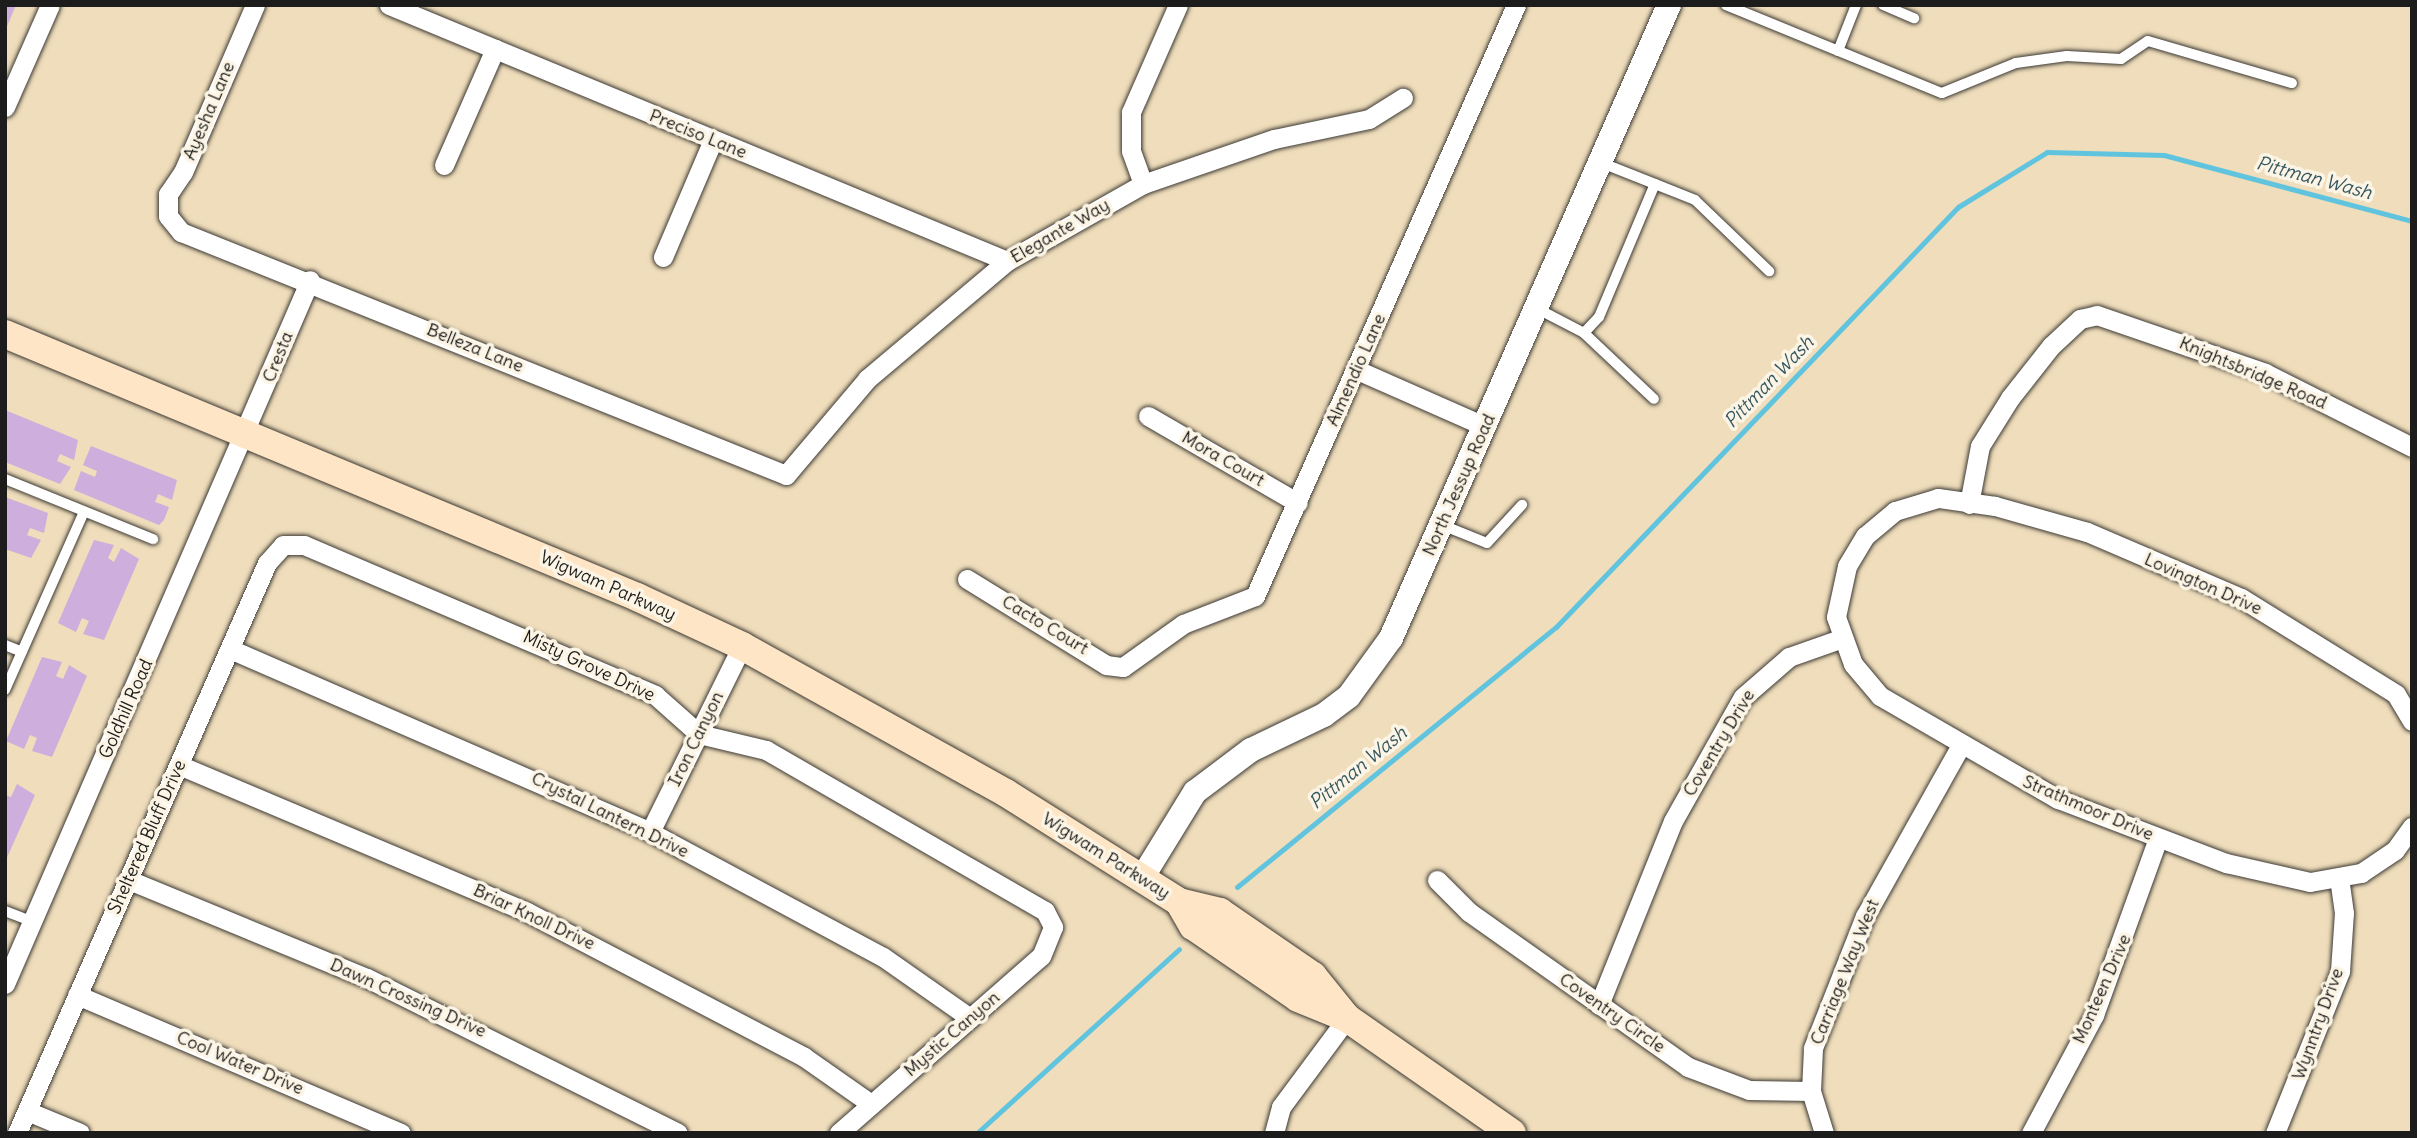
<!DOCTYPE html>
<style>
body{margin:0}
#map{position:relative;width:2417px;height:1138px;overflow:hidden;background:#efddbb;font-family:Delius,sans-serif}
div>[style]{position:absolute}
.stream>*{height:5px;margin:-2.5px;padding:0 2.5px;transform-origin:2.5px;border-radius:2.5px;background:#61c4df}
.building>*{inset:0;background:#cdaedc}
.roads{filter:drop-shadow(0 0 2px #3c3934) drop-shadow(0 0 2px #3c3934)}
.service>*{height:10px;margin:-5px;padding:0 5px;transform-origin:5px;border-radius:5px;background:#fff}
.minor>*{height:19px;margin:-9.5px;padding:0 9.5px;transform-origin:9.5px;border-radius:9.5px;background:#fff}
.tertiary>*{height:24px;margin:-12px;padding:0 12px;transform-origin:12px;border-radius:12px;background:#fff}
.secondary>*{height:28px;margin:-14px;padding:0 14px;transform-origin:14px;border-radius:14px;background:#fde5c5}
span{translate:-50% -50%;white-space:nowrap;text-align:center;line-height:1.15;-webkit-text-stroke:7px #fcf5e5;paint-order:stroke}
.street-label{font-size:18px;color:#1c1c1c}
.water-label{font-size:19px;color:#345760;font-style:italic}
.frame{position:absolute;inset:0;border:7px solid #1c1c1c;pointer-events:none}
</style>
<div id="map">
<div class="stream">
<i style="left:1237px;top:887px;width:412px;rotate:-39.2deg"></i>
<i style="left:1556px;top:627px;width:581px;rotate:-46.25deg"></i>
<i style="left:1958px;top:207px;width:105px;rotate:-31.7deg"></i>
<i style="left:2047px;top:152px;width:117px;rotate:1.5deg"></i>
<i style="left:2164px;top:155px;width:257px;rotate:14.9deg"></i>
<i style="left:977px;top:1133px;width:273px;rotate:-42.3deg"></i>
</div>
<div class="building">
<i style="clip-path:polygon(5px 5px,16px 5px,5px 31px)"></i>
<i style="clip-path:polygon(5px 410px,78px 440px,74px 460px,60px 454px,57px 461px,71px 467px,60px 484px,5px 462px)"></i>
<i style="clip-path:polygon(91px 446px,177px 480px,172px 500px,158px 494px,155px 502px,169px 507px,164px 520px,159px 525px,74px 490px,81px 471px,95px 477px,97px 471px,83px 465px)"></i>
<i style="clip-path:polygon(5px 497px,48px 513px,44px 533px,30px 528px,27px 535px,41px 540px,31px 558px,5px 549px)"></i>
<i style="clip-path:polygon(94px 540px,114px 545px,108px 558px,114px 562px,121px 548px,139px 559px,104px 640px,83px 634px,89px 621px,82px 618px,76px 632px,58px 623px)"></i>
<i style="clip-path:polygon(42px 657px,62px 662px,56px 676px,63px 679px,69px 665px,87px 676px,52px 757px,32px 751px,37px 738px,30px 735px,24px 749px,6px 741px)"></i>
<i style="clip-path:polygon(17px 784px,35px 795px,5px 862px,5px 795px,11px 797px)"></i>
</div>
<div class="roads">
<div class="service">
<i style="left:1726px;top:5px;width:233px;rotate:22.2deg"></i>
<i style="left:1942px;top:93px;width:80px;rotate:-22.1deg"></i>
<i style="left:2016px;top:63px;width:51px;rotate:-7.8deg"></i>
<i style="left:2067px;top:56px;width:54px;rotate:3.2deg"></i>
<i style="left:2121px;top:59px;width:32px;rotate:-34deg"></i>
<i style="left:2148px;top:41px;width:150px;rotate:16.3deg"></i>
<i style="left:1883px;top:5px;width:34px;rotate:23deg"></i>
<i style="left:1838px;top:51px;width:49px;rotate:-68.6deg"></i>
<i style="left:1655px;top:184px;width:43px;rotate:21.8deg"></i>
<i style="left:1695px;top:200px;width:103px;rotate:43.8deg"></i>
<i style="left:1536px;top:308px;width:54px;rotate:27.5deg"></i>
<i style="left:1584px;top:333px;width:96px;rotate:43.3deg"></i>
<i style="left:1584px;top:333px;width:22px;rotate:-47deg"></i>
<i style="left:1599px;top:317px;width:144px;rotate:-67.2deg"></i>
<i style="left:1655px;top:184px;width:57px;rotate:-158.4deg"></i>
<i style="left:5px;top:479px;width:160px;rotate:22.1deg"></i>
<i style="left:1442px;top:525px;width:48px;rotate:21.8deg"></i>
<i style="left:1487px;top:543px;width:52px;rotate:-47.4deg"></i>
<i style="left:5px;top:645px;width:18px;rotate:22deg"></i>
<i style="left:5px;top:690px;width:195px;rotate:-66.1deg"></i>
<i style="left:5px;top:911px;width:30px;rotate:21deg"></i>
</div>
<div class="minor">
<i style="left:255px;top:5px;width:182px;rotate:113.3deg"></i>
<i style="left:183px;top:172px;width:27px;rotate:124deg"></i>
<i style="left:168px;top:194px;width:22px;rotate:90deg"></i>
<i style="left:168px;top:216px;width:21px;rotate:51deg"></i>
<i style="left:181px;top:232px;width:652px;rotate:21.88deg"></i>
<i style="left:786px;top:475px;width:126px;rotate:-49.8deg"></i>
<i style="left:867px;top:379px;width:183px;rotate:-40.1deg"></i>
<i style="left:1007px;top:261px;width:156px;rotate:-29.5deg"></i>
<i style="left:1143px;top:184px;width:139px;rotate:-19deg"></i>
<i style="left:1274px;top:139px;width:97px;rotate:-11.9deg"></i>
<i style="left:1369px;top:119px;width:40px;rotate:-32deg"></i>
<i style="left:389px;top:5px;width:669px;rotate:22.5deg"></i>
<i style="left:5px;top:107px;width:111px;rotate:-66.2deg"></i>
<i style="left:444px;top:165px;width:127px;rotate:-66.3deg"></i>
<i style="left:1143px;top:184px;width:35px;rotate:-110deg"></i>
<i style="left:1131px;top:151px;width:39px;rotate:-90deg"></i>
<i style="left:1131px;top:112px;width:117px;rotate:-66.3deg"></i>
<i style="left:663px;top:257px;width:127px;rotate:-66.9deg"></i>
<i style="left:1357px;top:370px;width:139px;rotate:23.8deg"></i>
<i style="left:1148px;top:416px;width:173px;rotate:30.1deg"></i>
<i style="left:1969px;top:504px;width:59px;rotate:-79.3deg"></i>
<i style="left:1980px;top:446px;width:57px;rotate:-58deg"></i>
<i style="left:2010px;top:398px;width:66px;rotate:-51.7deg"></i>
<i style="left:2051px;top:346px;width:40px;rotate:-43deg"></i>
<i style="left:2080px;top:319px;width:17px;rotate:-13deg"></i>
<i style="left:2097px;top:315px;width:178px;rotate:19deg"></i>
<i style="left:2265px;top:373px;width:165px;rotate:26.7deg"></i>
<i style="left:967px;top:579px;width:163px;rotate:31.7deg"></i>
<i style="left:1106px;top:665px;width:17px;rotate:7deg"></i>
<i style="left:1123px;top:667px;width:74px;rotate:-35.6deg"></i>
<i style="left:1183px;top:624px;width:77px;rotate:-21.3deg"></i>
<i style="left:1255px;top:596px;width:646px;rotate:-66.17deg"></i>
<i style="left:230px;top:649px;width:458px;rotate:23.5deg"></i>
<i style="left:650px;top:832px;width:264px;rotate:28.2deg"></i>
<i style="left:883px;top:957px;width:106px;rotate:35deg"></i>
<i style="left:2412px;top:721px;width:31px;rotate:-121deg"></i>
<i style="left:2396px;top:694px;width:182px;rotate:-148.2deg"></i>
<i style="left:2241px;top:598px;width:168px;rotate:-156.8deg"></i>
<i style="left:2087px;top:532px;width:96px;rotate:-164.2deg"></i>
<i style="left:1995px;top:506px;width:58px;rotate:-172deg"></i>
<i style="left:1938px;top:498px;width:45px;rotate:163.2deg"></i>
<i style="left:1895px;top:511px;width:39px;rotate:140deg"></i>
<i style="left:1865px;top:536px;width:35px;rotate:121deg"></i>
<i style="left:1847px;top:566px;width:52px;rotate:102.2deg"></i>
<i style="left:1836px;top:617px;width:50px;rotate:70.1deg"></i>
<i style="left:1853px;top:664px;width:42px;rotate:49.8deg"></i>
<i style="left:1880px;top:696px;width:206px;rotate:30.1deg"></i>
<i style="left:2058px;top:799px;width:180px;rotate:20.9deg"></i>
<i style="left:2226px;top:863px;width:86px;rotate:12.7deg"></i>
<i style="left:2310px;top:882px;width:52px;rotate:-10deg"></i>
<i style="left:2361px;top:873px;width:41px;rotate:-34.1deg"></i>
<i style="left:2395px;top:850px;width:29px;rotate:-54deg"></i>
<i style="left:179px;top:765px;width:378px;rotate:22.9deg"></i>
<i style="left:527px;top:912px;width:313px;rotate:27.6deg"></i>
<i style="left:804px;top:1057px;width:82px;rotate:35deg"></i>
<i style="left:650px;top:832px;width:208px;rotate:-63.7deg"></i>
<i style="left:129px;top:880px;width:257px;rotate:22.4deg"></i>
<i style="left:367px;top:978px;width:347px;rotate:26.5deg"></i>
<i style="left:1437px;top:880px;width:45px;rotate:45deg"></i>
<i style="left:1469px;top:912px;width:268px;rotate:35.3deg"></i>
<i style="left:1688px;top:1067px;width:65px;rotate:20.7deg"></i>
<i style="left:1749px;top:1090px;width:62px;rotate:0.9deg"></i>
<i style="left:5px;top:984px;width:767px;rotate:-66.58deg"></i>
<i style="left:77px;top:995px;width:352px;rotate:23.1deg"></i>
<i style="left:1599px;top:1005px;width:198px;rotate:-68.1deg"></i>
<i style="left:1673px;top:821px;width:142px;rotate:-60.6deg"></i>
<i style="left:1743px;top:697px;width:61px;rotate:-41deg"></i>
<i style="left:1789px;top:657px;width:57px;rotate:-19.4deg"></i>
<i style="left:27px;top:1111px;width:57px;rotate:22.5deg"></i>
<i style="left:17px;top:1133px;width:622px;rotate:-66.32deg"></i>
<i style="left:267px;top:563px;width:24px;rotate:-48deg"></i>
<i style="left:283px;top:545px;width:21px"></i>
<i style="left:304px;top:545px;width:382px;rotate:23.1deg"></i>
<i style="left:655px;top:695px;width:59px;rotate:41.6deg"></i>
<i style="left:699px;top:734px;width:69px;rotate:13.4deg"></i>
<i style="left:766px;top:750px;width:322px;rotate:30deg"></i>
<i style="left:1045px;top:911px;width:18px;rotate:63deg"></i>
<i style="left:1053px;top:927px;width:31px;rotate:112deg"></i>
<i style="left:1041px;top:956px;width:269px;rotate:138.8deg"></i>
<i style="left:1274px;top:1133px;width:27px;rotate:-75deg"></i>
<i style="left:1281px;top:1107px;width:111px;rotate:-53.4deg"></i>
<i style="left:1824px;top:1133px;width:44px;rotate:-107.2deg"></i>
<i style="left:1811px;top:1091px;width:43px;rotate:-87.3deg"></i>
<i style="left:1813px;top:1048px;width:142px;rotate:-68.5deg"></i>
<i style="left:1865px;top:916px;width:194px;rotate:-60.7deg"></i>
<i style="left:2031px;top:1133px;width:134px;rotate:-61.9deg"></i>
<i style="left:2094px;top:1015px;width:188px;rotate:-70.1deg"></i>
<i style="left:2275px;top:1133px;width:175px;rotate:-68.1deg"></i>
<i style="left:2340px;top:971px;width:58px;rotate:-86.1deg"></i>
<i style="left:2344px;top:913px;width:35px;rotate:-98deg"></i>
</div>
<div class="tertiary">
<i style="left:1142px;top:878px;width:101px;rotate:-58.4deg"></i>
<i style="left:1195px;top:792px;width:70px;rotate:-36.9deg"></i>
<i style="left:1251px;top:750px;width:81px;rotate:-25.6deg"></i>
<i style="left:1324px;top:715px;width:31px;rotate:-37deg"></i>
<i style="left:1349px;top:696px;width:72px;rotate:-54.1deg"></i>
<i style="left:1391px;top:638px;width:691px;rotate:-66.29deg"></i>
</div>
<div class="secondary">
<i style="left:5px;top:334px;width:685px;rotate:22.59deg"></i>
<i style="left:637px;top:597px;width:116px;rotate:25deg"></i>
<i style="left:742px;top:646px;width:302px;rotate:29.1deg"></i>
<i style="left:1006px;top:793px;width:204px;rotate:32.2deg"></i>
<i style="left:1179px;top:902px;width:42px;rotate:13.7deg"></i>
<i style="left:1220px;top:912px;width:113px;rotate:34.5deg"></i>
<i style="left:1313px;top:976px;width:54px;rotate:51deg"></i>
<i style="left:1179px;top:902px;width:28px;rotate:60deg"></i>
<i style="left:1193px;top:926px;width:127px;rotate:34.4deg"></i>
<i style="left:1298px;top:998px;width:53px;rotate:22.2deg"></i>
<i style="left:1347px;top:1018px;width:201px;rotate:34.9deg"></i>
</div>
</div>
<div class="street-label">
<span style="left:209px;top:111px;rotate:-67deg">Ayesha Lane</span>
<span style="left:698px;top:134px;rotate:22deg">Preciso Lane</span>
<span style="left:1060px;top:231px;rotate:-30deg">Elegante Way</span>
<span style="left:475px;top:348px;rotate:22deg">Belleza Lane</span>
<span style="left:278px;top:357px;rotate:-68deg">Cresta</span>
<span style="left:1356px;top:370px;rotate:-66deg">Almendio Lane</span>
<span style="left:2253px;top:373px;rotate:23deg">Knightsbridge Road</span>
<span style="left:1223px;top:459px;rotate:30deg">Mora Court</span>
<span style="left:1459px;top:485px;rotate:-66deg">North Jessup Road</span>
<span style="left:2203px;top:584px;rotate:24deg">Lovington Drive</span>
<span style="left:608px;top:586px;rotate:24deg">Wigwam Parkway</span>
<span style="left:1045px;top:625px;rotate:31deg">Cacto Court</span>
<span style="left:589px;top:666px;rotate:25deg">Misty Grove Drive</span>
<span style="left:126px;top:709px;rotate:-66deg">Goldhill Road</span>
<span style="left:696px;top:739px;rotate:-64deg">Iron Canyon</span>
<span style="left:1719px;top:743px;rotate:-59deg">Coventry Drive</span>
<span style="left:2088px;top:808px;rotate:23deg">Strathmoor Drive</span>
<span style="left:610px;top:815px;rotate:26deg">Crystal Lantern Drive</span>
<span style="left:147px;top:837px;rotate:-66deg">Sheltered Bluff Drive</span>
<span style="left:1106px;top:856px;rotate:32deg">Wigwam Parkway</span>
<span style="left:534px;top:917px;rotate:25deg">Briar Knoll Drive</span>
<span style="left:1845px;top:972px;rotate:-68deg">Carriage Way West</span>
<span style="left:2102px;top:989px;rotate:-66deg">Monteen Drive</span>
<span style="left:408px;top:998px;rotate:24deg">Dawn Crossing Drive</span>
<span style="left:1612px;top:1013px;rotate:35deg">Coventry Circle</span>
<span style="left:2318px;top:1024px;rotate:-70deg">Wynntry Drive</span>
<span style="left:952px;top:1034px;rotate:-41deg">Mystic Canyon</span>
<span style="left:240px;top:1063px;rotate:23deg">Cool Water Drive</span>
</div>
<div class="water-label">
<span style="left:2314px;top:178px;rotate:15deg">Pittman Wash</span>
<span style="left:1769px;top:382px;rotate:-46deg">Pittman Wash</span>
<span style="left:1358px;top:768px;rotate:-39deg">Pittman Wash</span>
</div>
<div class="frame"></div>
</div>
